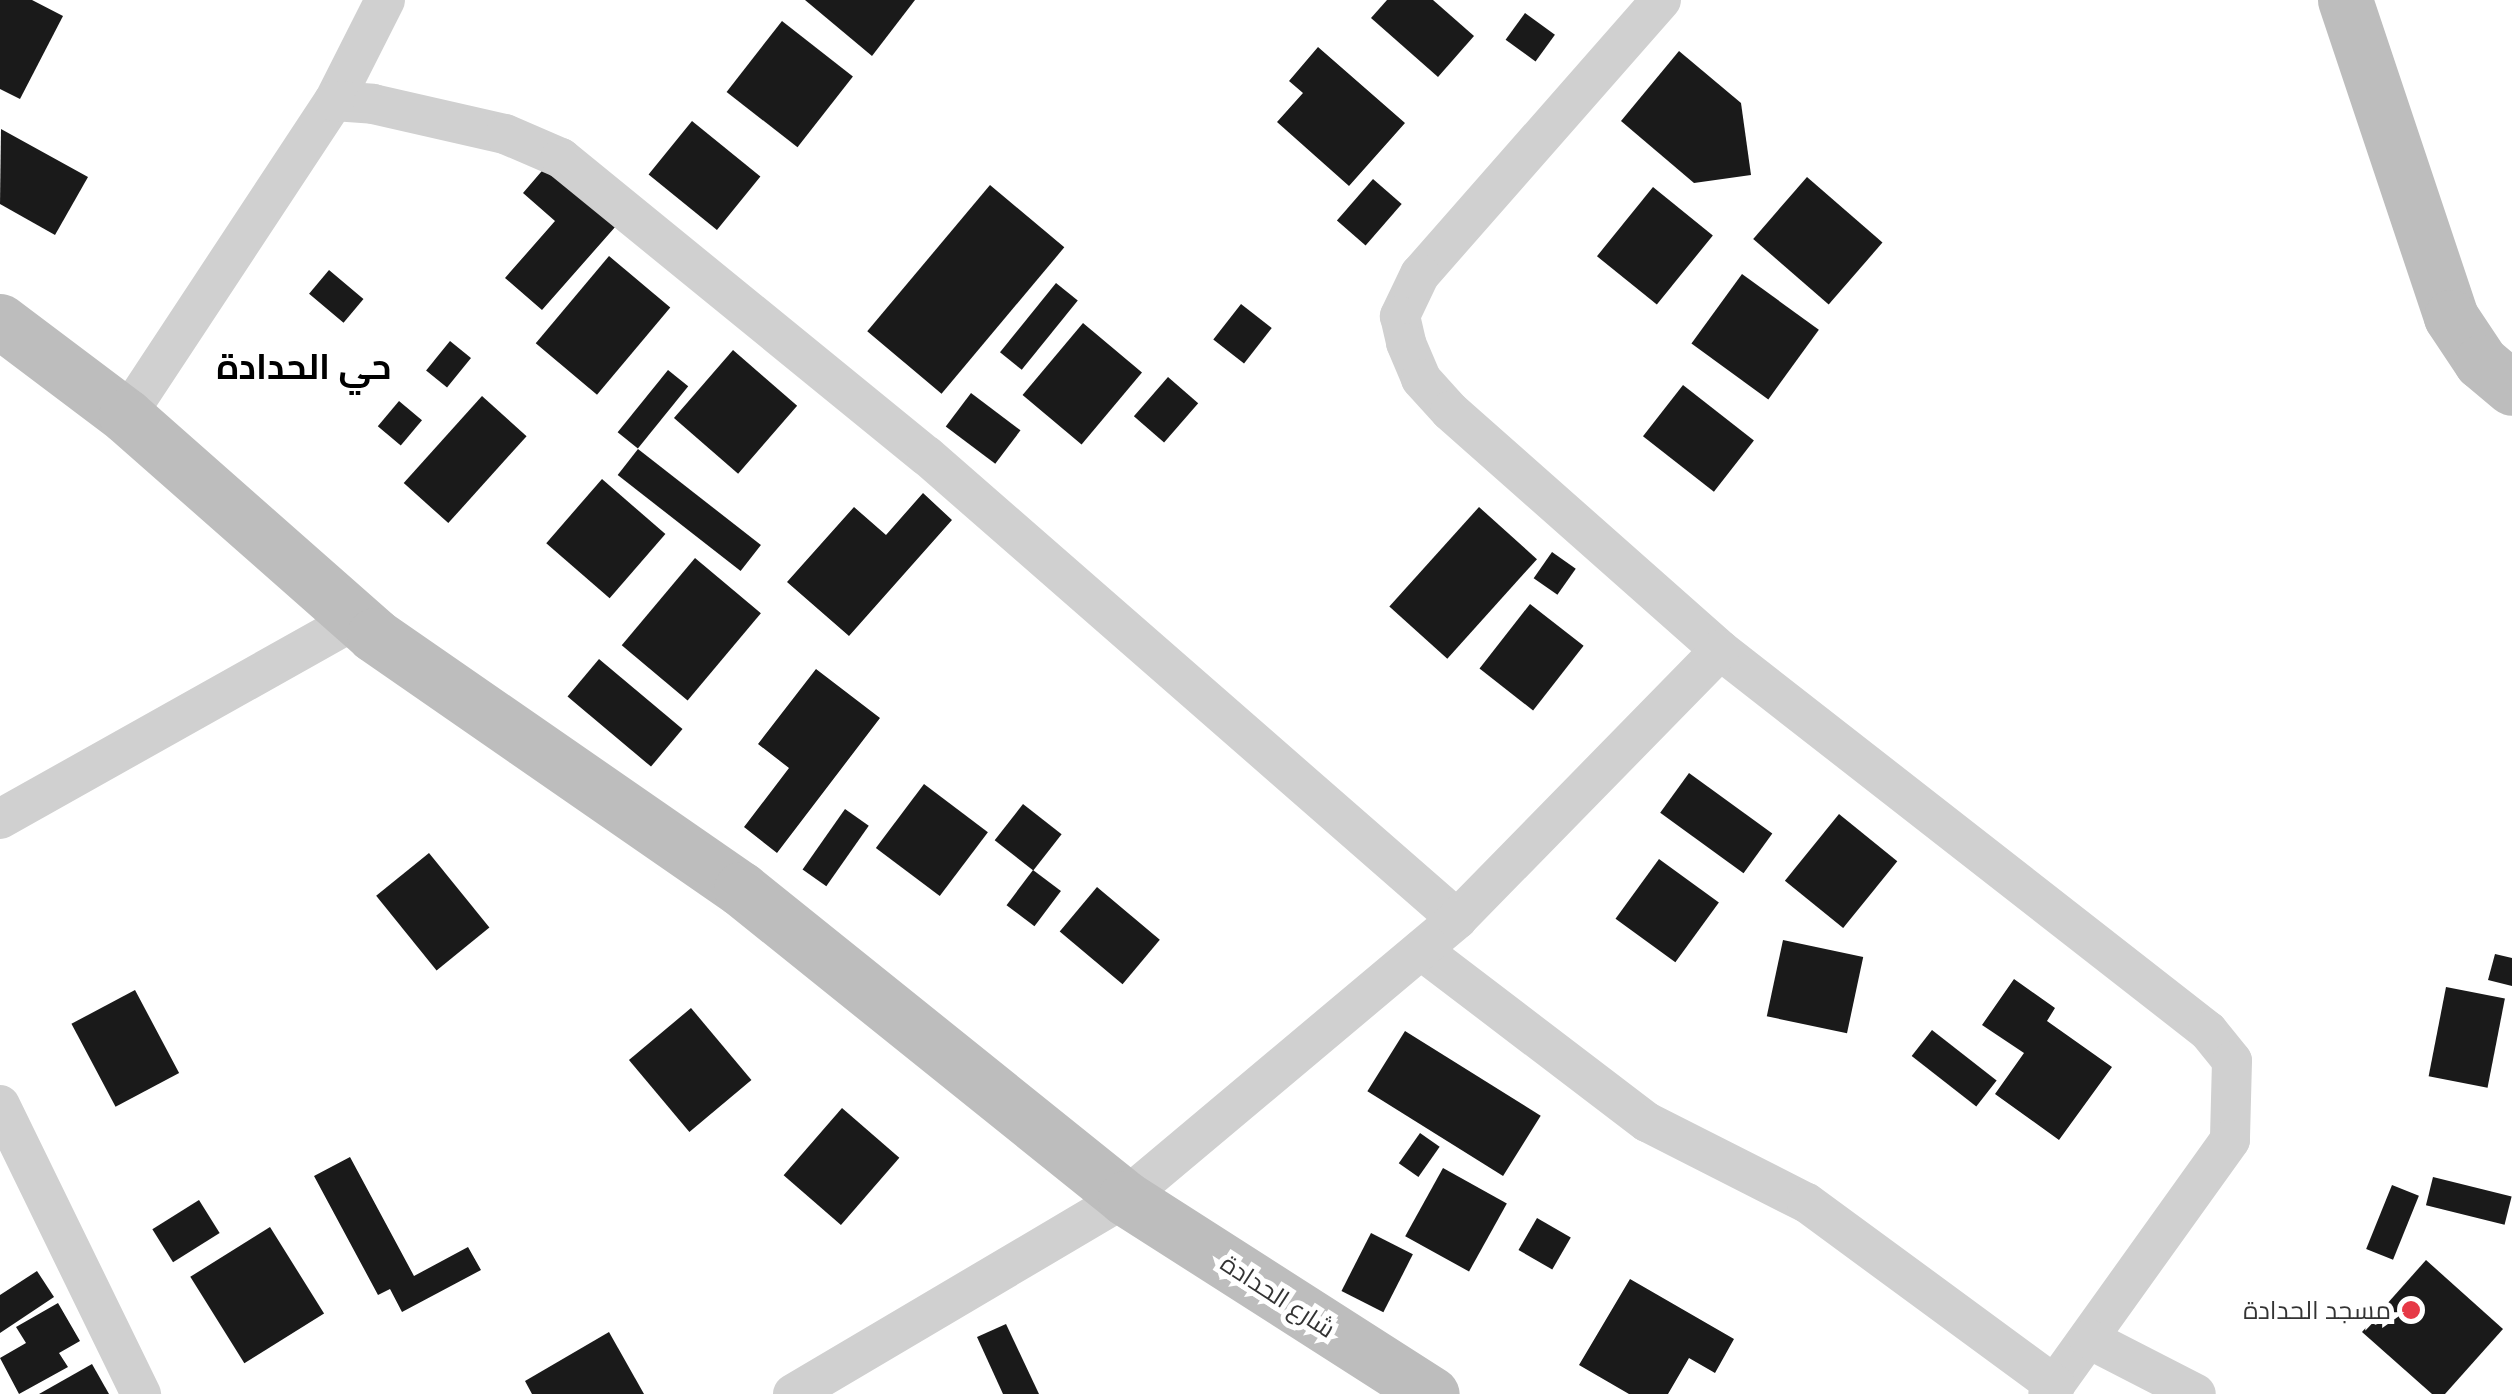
<!DOCTYPE html>
<meta charset="utf-8">
<style>
body{margin:0}
#map{position:relative;width:2512px;height:1394px;overflow:hidden;background:#fff;font-family:Raleway,Cairo,sans-serif}
div>[style]{position:absolute}
.building>*{inset:0;background:#1a1a1a;transform-origin:0 0}
.street>*{height:40px;margin:-20px;padding:0 20px;transform-origin:20px;border-radius:20px;background:#d0d0d0}
.secondary>*{height:55px;margin:-27.5px;padding:0 27.5px;transform-origin:27.5px;border-radius:27.5px;background:#bdbdbd}
.dots>*{width:28px;height:28px;translate:-50% -50%;box-sizing:border-box;border:5px solid #fff;border-radius:50%}
span{translate:-50% -50%;white-space:nowrap;text-align:center;line-height:1.15;-webkit-text-stroke:10px #fff;paint-order:stroke}
.street-label{font-size:25px;color:#333}
.poi-label{font-size:25px;color:#333}
.right{translate:-100% -50%;text-align:right}
.district-label{font-size:35px;color:#000;font-weight:700}
</style>
<div id="map">
<div class="building">
<i style="clip-path:polygon(0 0,32px 0,63px 16px,20px 99px,0 89px)"></i>
<i style="clip-path:polygon(805px 0,915px 0,872px 56px)"></i>
<i style="clip-path:polygon(1387px 0,1433px 0,1474px 36px,1438px 77px,1371px 18px)"></i>
<i style="left:1525px;top:13px;width:37px;height:33px;rotate:36deg"></i>
<i style="left:782px;top:21px;width:90px;height:90px;rotate:38deg"></i>
<i style="clip-path:polygon(1318px 47px,1405px 123px,1349px 186px,1277px 122px,1303px 93px,1289px 81px)"></i>
<i style="clip-path:polygon(1679px 51px,1741px 103px,1751px 175px,1694px 183px,1621px 121px)"></i>
<i style="left:692px;top:121px;width:88px;height:69px;rotate:39deg"></i>
<i style="clip-path:polygon(1px 129px,88px 177px,55px 235px,0 204px)"></i>
<i style="clip-path:polygon(547px 165px,616px 226px,542px 310px,505px 278px,555px 221px,523px 193px)"></i>
<i style="left:1807px;top:177px;width:100px;height:82px;rotate:41deg"></i>
<i style="left:1373px;top:179px;width:38px;height:55px;rotate:41deg"></i>
<i style="left:990px;top:185px;width:97px;height:191px;rotate:40deg"></i>
<i style="left:1653px;top:187px;width:77px;height:89px;rotate:39deg"></i>
<i style="left:609px;top:256px;width:80px;height:114px;rotate:40deg"></i>
<i style="left:329px;top:270px;width:45px;height:31px;rotate:40deg"></i>
<i style="left:1742px;top:274px;width:95px;height:86px;rotate:36deg"></i>
<i style="left:1056px;top:283px;width:28px;height:89px;rotate:39deg"></i>
<i style="left:1241px;top:304px;width:39px;height:45px;rotate:38deg"></i>
<i style="left:1083px;top:323px;width:77px;height:94px;rotate:40deg"></i>
<i style="left:450px;top:341px;width:27px;height:38px;rotate:39deg"></i>
<i style="left:733px;top:350px;width:85px;height:90px;rotate:41deg"></i>
<i style="left:668px;top:370px;width:26px;height:80px;rotate:39deg"></i>
<i style="left:1168px;top:377px;width:40px;height:52px;rotate:41deg"></i>
<i style="left:1683px;top:385px;width:90px;height:65px;rotate:38deg"></i>
<i style="left:971px;top:393px;width:62px;height:42px;rotate:37deg"></i>
<i style="left:482px;top:396px;width:60px;height:117px;rotate:42deg"></i>
<i style="left:399px;top:401px;width:30px;height:33px;rotate:40deg"></i>
<i style="left:638px;top:449px;width:156px;height:33px;rotate:38deg"></i>
<i style="left:602px;top:479px;width:84px;height:85px;rotate:41deg"></i>
<i style="clip-path:polygon(923px 493px,952px 520px,849px 636px,787px 582px,854px 507px,886px 535px)"></i>
<i style="left:1479px;top:507px;width:78px;height:134px;rotate:42deg"></i>
<i style="left:1552px;top:552px;width:29px;height:32px;rotate:35deg"></i>
<i style="left:695px;top:558px;width:86px;height:114px;rotate:40deg"></i>
<i style="left:1530px;top:604px;width:68px;height:82px;rotate:38deg"></i>
<i style="left:599px;top:659px;width:109px;height:49px;rotate:40deg"></i>
<i style="clip-path:polygon(816px 669px,880px 718px,777px 853px,744px 827px,789px 768px,758px 744px)"></i>
<i style="left:1689px;top:773px;width:103px;height:49px;rotate:36deg"></i>
<i style="left:924px;top:784px;width:80px;height:80px;rotate:37deg"></i>
<i style="left:1023px;top:804px;width:49px;height:46px;rotate:38deg"></i>
<i style="left:845px;top:809px;width:29px;height:74px;rotate:35deg"></i>
<i style="left:1839px;top:814px;width:75px;height:86px;rotate:39deg"></i>
<i style="left:429px;top:853px;width:96px;height:68px;rotate:51deg"></i>
<i style="left:1659px;top:859px;width:74px;height:74px;rotate:36deg"></i>
<i style="left:1033px;top:870px;width:35px;height:44px;rotate:37deg"></i>
<i style="left:1097px;top:887px;width:82px;height:58px;rotate:40deg"></i>
<i style="left:1783px;top:940px;width:82px;height:78px;rotate:12deg"></i>
<i style="clip-path:polygon(2495px 954px,2512px 958px,2512px 986px,2488px 980px)"></i>
<i style="clip-path:polygon(2014px 979px,2055px 1008px,2047px 1021px,2112px 1067px,2059px 1140px,1995px 1094px,2024px 1053px,1982px 1025px)"></i>
<i style="left:2446px;top:987px;width:60px;height:91px;rotate:11deg"></i>
<i style="left:135px;top:990px;width:94px;height:72px;rotate:62deg"></i>
<i style="left:691px;top:1008px;width:94px;height:81px;rotate:50deg"></i>
<i style="left:1932px;top:1030px;width:82px;height:33px;rotate:38deg"></i>
<i style="left:1405px;top:1031px;width:160px;height:71px;rotate:32deg"></i>
<i style="left:842px;top:1108px;width:76px;height:89px;rotate:41deg"></i>
<i style="left:1420px;top:1133px;width:24px;height:37px;rotate:35deg"></i>
<i style="clip-path:polygon(350px 1157px,414px 1276px,468px 1247px,481px 1270px,402px 1312px,390px 1289px,378px 1295px,314px 1176px)"></i>
<i style="left:1443px;top:1168px;width:73px;height:78px;rotate:29deg"></i>
<i style="left:2433px;top:1177px;width:81px;height:29px;rotate:14deg"></i>
<i style="left:2392px;top:1185px;width:29px;height:69px;rotate:22deg"></i>
<i style="left:199px;top:1200px;width:39px;height:55px;rotate:58deg"></i>
<i style="left:1537px;top:1218px;width:39px;height:37px;rotate:30deg"></i>
<i style="left:270px;top:1227px;width:102px;height:94px;rotate:58deg"></i>
<i style="left:1371px;top:1233px;width:47px;height:65px;rotate:27deg"></i>
<i style="clip-path:polygon(2426px 1260px,2503px 1329px,2445px 1394px,2432px 1394px,2362px 1332px)"></i>
<i style="clip-path:polygon(37px 1271px,54px 1297px,0 1333px,0 1295px)"></i>
<i style="clip-path:polygon(1630px 1279px,1734px 1339px,1715px 1373px,1689px 1358px,1668px 1394px,1629px 1394px,1579px 1365px)"></i>
<i style="clip-path:polygon(58px 1303px,80px 1341px,59px 1353px,68px 1367px,19px 1394px,0 1358px,26px 1343px,16px 1327px)"></i>
<i style="clip-path:polygon(1006px 1324px,1039px 1394px,1003px 1394px,977px 1337px)"></i>
<i style="clip-path:polygon(609px 1332px,644px 1394px,532px 1394px,525px 1381px)"></i>
<i style="clip-path:polygon(92px 1364px,109px 1394px,39px 1394px)"></i>
</div>
<div class="street">
<i style="left:1661px;top:0;width:365px;rotate:131.3deg"></i>
<i style="left:1420px;top:274px;width:47px;rotate:115.5deg"></i>
<i style="left:1400px;top:316px;width:28px;rotate:77deg"></i>
<i style="left:1406px;top:343px;width:39px;rotate:67deg"></i>
<i style="left:1421px;top:379px;width:43px;rotate:47.8deg"></i>
<i style="left:1450px;top:411px;width:361px;rotate:41.5deg"></i>
<i style="left:1720px;top:650px;width:619px;rotate:37.98deg"></i>
<i style="left:2208px;top:1031px;width:38px;rotate:51deg"></i>
<i style="left:2232px;top:1061px;width:79px;rotate:91.5deg"></i>
<i style="left:2230px;top:1140px;width:312px;rotate:125.6deg"></i>
<i style="left:334px;top:101px;width:113px;rotate:-63.2deg"></i>
<i style="left:126px;top:416px;width:377px;rotate:-56.6deg"></i>
<i style="left:334px;top:101px;width:39px;rotate:4deg"></i>
<i style="left:373px;top:104px;width:135px;rotate:12.8deg"></i>
<i style="left:505px;top:134px;width:61px;rotate:23.2deg"></i>
<i style="left:561px;top:158px;width:472px;rotate:39.2deg"></i>
<i style="left:927px;top:456px;width:704px;rotate:41.14deg"></i>
<i style="left:0;top:819px;width:408px;rotate:-29.3deg"></i>
<i style="left:1421px;top:950px;width:284px;rotate:37.3deg"></i>
<i style="left:1647px;top:1122px;width:179px;rotate:26.9deg"></i>
<i style="left:1807px;top:1203px;width:308px;rotate:36.3deg"></i>
<i style="left:0;top:1105px;width:322px;rotate:64deg"></i>
<i style="left:2089px;top:1339px;width:120px;rotate:27.2deg"></i>
<i style="left:793px;top:1394px;width:386px;rotate:-30.6deg"></i>
<i style="left:1125px;top:1198px;width:434px;rotate:-40deg"></i>
<i style="left:1457px;top:919px;width:376px;rotate:-45.6deg"></i>
</div>
<div class="secondary">
<i style="left:2345px;top:0;width:334px;rotate:71.5deg"></i>
<i style="left:2451px;top:317px;width:54px;rotate:56.3deg"></i>
<i style="left:2481px;top:362px;width:40px;rotate:40deg"></i>
<i style="left:0;top:321px;width:158px;rotate:37deg"></i>
<i style="left:126px;top:416px;width:331px;rotate:41.4deg"></i>
<i style="left:374px;top:635px;width:446px;rotate:34.7deg"></i>
<i style="left:741px;top:889px;width:493px;rotate:38.8deg"></i>
<i style="left:1125px;top:1198px;width:364px;rotate:32.6deg"></i>
</div>
<div class="dots">
<i style="left:2411px;top:1310px;background:#e63946"></i>
</div>
<div class="street-label">
<span style="left:1278px;top:1296px;rotate:33deg">شارع الحدادة</span>
</div>
<div class="poi-label">
<span class="right" style="left:2391px;top:1310px">مسجد الحدادة</span>
</div>
<div class="district-label">
<span style="left:304px;top:367px">حي الحدادة</span>
</div>
</div>
